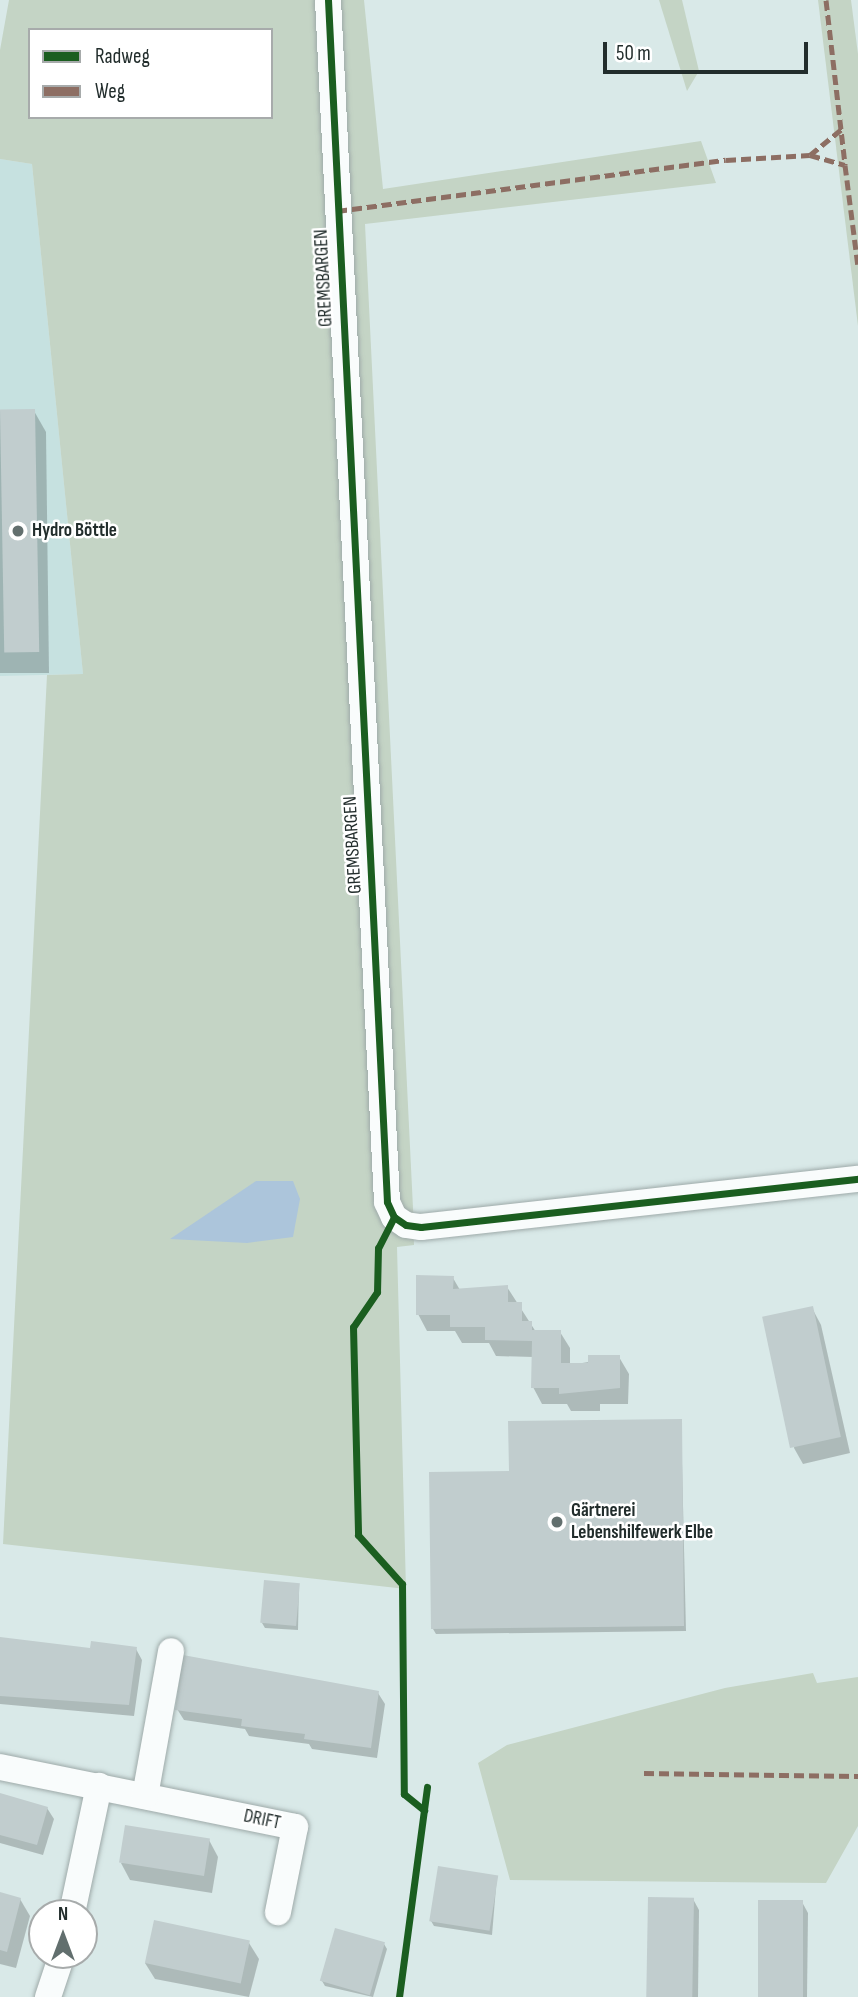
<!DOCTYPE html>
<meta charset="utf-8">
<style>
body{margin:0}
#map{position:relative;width:858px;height:1997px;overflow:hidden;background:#d9e9e8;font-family:"Sofia Sans Condensed",sans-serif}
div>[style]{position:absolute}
.built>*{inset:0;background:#c6e1e0}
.green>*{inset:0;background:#c4d4c5}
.water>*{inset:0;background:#acc5db}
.shadow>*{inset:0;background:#0003}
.building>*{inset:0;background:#c1cdce;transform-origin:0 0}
.roads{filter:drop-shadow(0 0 2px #9eaaa9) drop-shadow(0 0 2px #9eaaa9)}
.street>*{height:26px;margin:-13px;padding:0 13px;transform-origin:13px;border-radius:13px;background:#f9fcfc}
.quiet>*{height:5px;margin-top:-2.5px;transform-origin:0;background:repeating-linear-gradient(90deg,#8d6e63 0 10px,transparent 0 15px)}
.cycleway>*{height:7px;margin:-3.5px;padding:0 3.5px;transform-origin:3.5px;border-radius:3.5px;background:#1b5e20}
.dots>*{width:19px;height:19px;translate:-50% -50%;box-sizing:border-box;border:4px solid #fff;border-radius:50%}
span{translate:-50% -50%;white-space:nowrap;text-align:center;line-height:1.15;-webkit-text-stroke:5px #fff;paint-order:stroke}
.street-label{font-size:19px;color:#222d2c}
.poi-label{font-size:19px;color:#222d2c;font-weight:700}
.left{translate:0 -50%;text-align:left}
.legend{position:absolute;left:28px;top:28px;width:245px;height:91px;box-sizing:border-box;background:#fff;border:2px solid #a7abab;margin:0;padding:9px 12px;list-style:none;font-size:21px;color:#222d2c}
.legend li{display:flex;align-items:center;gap:14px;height:35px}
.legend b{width:35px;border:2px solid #a7abab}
.north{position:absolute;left:28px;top:1899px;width:70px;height:70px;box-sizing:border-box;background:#fff;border:2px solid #a7abab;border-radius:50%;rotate:0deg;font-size:19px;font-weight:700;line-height:28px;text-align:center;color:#222d2c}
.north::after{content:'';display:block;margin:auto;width:24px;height:32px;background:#626f6e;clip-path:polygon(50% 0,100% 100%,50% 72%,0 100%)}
.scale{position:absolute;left:603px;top:42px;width:205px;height:32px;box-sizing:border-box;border:4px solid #222d2c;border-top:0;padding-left:9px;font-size:21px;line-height:24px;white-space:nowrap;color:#222d2c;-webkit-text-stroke:5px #fff;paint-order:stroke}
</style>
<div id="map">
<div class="built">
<i style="clip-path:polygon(0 159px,32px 164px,83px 674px,0 676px)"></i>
</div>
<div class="green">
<i style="clip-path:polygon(evenodd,9px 0,364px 0,383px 189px,701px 141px,716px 183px,365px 224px,413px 1208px,414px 1245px,397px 1247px,406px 1589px,3px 1544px,47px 675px,83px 674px,32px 164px,0 159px,0 50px,9px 0,30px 30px,271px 30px,271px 117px,30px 117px,30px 30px)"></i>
<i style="clip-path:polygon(659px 0,682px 0,699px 71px,687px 91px)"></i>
<i style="clip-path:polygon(818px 0,851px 0,858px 54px,858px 326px)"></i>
<i style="clip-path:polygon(813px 1673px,817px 1683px,858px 1677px,858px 1826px,826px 1883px,510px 1880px,478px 1763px,507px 1745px,725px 1688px)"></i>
</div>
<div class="water">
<i style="clip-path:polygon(256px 1181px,293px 1181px,300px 1199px,293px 1237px,247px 1243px,170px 1239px)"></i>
</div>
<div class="shadow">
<i style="clip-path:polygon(0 411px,34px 411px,46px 432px,49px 673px,0 673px)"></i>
<i style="clip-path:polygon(453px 1278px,460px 1290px,507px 1287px,536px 1332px,560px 1332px,570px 1348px,570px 1365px,619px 1357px,629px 1374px,628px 1404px,600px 1404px,600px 1411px,571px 1411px,567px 1404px,542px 1404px,533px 1387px,533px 1357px,496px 1356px,489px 1343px,462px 1343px,455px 1331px,427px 1331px,418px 1314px)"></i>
<i style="clip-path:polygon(812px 1308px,821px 1325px,850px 1453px,803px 1464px,794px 1448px)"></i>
<i style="clip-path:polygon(681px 1421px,686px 1631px,436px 1634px,433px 1629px,510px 1473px)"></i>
<i style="clip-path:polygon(299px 1584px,298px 1630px,265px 1628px,262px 1623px)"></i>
<i style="clip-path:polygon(0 1638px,92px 1650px,136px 1649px,142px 1660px,134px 1716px,0 1704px)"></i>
<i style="clip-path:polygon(378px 1693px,385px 1704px,377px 1758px,312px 1749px,309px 1744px,249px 1736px,245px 1729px,184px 1720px,177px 1709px)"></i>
<i style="clip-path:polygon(0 1794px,47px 1808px,54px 1819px,43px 1855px,0 1843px)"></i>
<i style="clip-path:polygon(209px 1840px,218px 1857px,212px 1893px,130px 1880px,121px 1863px)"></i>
<i style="clip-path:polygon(497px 1876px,492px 1935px,434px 1926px,431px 1921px)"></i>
<i style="clip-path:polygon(0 1894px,20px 1899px,30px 1916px,16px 1968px,0 1964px)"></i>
<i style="clip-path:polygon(693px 1899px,699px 1910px,698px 1997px,648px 1997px)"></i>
<i style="clip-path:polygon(802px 1902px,808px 1913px,807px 1997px,759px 1997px)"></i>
<i style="clip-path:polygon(249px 1943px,259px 1959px,249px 1997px,155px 1979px,145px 1963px)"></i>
<i style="clip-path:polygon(384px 1944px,387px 1949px,373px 1997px,325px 1986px,322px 1981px)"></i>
</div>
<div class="building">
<i style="left:35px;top:409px;width:243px;height:35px;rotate:89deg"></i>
<i style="clip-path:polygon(416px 1275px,454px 1276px,453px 1289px,508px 1285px,508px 1302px,522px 1302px,522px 1321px,532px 1321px,532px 1330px,561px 1330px,561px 1363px,588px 1363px,588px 1355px,620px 1355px,620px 1388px,559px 1394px,559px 1388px,531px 1388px,532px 1341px,485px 1340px,485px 1327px,450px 1327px,450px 1315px,416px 1315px)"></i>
<i style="left:813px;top:1306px;width:134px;height:52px;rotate:78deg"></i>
<i style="clip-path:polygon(682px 1419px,684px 1626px,431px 1629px,429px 1472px,509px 1471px,508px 1421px)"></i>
<i style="left:264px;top:1580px;width:36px;height:43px;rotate:5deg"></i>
<i style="clip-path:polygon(0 1637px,90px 1648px,91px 1641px,137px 1647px,129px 1705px,0 1696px)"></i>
<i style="clip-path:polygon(183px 1655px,379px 1691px,371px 1748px,304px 1739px,305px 1734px,241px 1726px,242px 1719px,175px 1710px)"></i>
<i style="clip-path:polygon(0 1793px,48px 1807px,37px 1845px,0 1835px)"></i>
<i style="left:125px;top:1825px;width:86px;height:38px;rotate:9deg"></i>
<i style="left:438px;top:1866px;width:61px;height:56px;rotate:9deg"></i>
<i style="clip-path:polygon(0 1892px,21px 1898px,7px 1952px,0 1950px)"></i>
<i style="left:648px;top:1897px;width:46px;height:100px;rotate:1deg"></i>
<i style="left:758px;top:1900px;width:45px;height:97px"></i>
<i style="left:154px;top:1920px;width:98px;height:44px;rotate:12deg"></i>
<i style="left:335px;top:1928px;width:52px;height:55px;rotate:16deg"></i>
</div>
<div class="roads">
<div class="street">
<i style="left:328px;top:0;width:1203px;rotate:87.19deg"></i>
<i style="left:387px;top:1202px;width:17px;rotate:65deg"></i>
<i style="left:394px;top:1217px;width:14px;rotate:34deg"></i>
<i style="left:406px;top:1225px;width:15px;rotate:8deg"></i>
<i style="left:421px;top:1227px;width:440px;rotate:-6.3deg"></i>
<i style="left:0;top:1767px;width:301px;rotate:11.5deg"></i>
<i style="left:295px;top:1827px;width:87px;rotate:101.3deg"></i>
<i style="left:145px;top:1796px;width:147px;rotate:-79.8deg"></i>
<i style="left:72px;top:1913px;width:130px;rotate:-78deg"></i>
<i style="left:48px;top:1997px;width:44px;rotate:-71.6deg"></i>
</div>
</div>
<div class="quiet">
<i style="left:826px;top:0;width:166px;rotate:83.4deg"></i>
<i style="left:810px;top:155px;width:43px;rotate:-39.3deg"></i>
<i style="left:337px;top:211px;width:392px;rotate:-7.5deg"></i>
<i style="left:726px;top:160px;width:84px;rotate:-3.4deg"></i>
<i style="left:810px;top:155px;width:36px;rotate:16deg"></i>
<i style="left:845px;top:165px;width:103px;rotate:82.7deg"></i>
<i style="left:644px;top:1773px;width:214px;rotate:0.8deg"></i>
</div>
<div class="cycleway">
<i style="left:328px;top:0;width:1203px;rotate:87.19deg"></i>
<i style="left:387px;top:1202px;width:17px;rotate:65deg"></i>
<i style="left:394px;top:1217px;width:14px;rotate:34deg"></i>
<i style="left:406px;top:1225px;width:15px;rotate:8deg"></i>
<i style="left:421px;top:1227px;width:440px;rotate:-6.3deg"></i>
<i style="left:394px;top:1217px;width:35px;rotate:117deg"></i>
<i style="left:378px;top:1248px;width:44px;rotate:91.3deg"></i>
<i style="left:377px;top:1292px;width:42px;rotate:124.4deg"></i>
<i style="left:353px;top:1327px;width:208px;rotate:88.6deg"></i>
<i style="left:358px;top:1535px;width:66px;rotate:48.1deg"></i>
<i style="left:402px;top:1584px;width:210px;rotate:89.5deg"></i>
<i style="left:404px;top:1794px;width:26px;rotate:39deg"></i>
<i style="left:399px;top:1997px;width:212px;rotate:-82.4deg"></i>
</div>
<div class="dots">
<i style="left:18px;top:531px;background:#626f6e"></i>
<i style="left:557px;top:1522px;background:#626f6e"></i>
</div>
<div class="street-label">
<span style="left:324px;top:278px;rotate:-93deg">GREMSBARGEN</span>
<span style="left:353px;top:845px;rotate:-93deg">GREMSBARGEN</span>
<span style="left:262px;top:1820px;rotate:12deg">DRIFT</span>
</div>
<div class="poi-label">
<span class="left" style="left:32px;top:531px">Hydro Böttle</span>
<span class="left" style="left:571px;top:1522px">Gärtnerei<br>Lebenshilfewerk Elbe</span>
</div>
<ul class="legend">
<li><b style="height:9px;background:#1b5e20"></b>Radweg</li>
<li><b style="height:9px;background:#8d6e63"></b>Weg</li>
</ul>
<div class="north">N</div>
<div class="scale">50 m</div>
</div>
